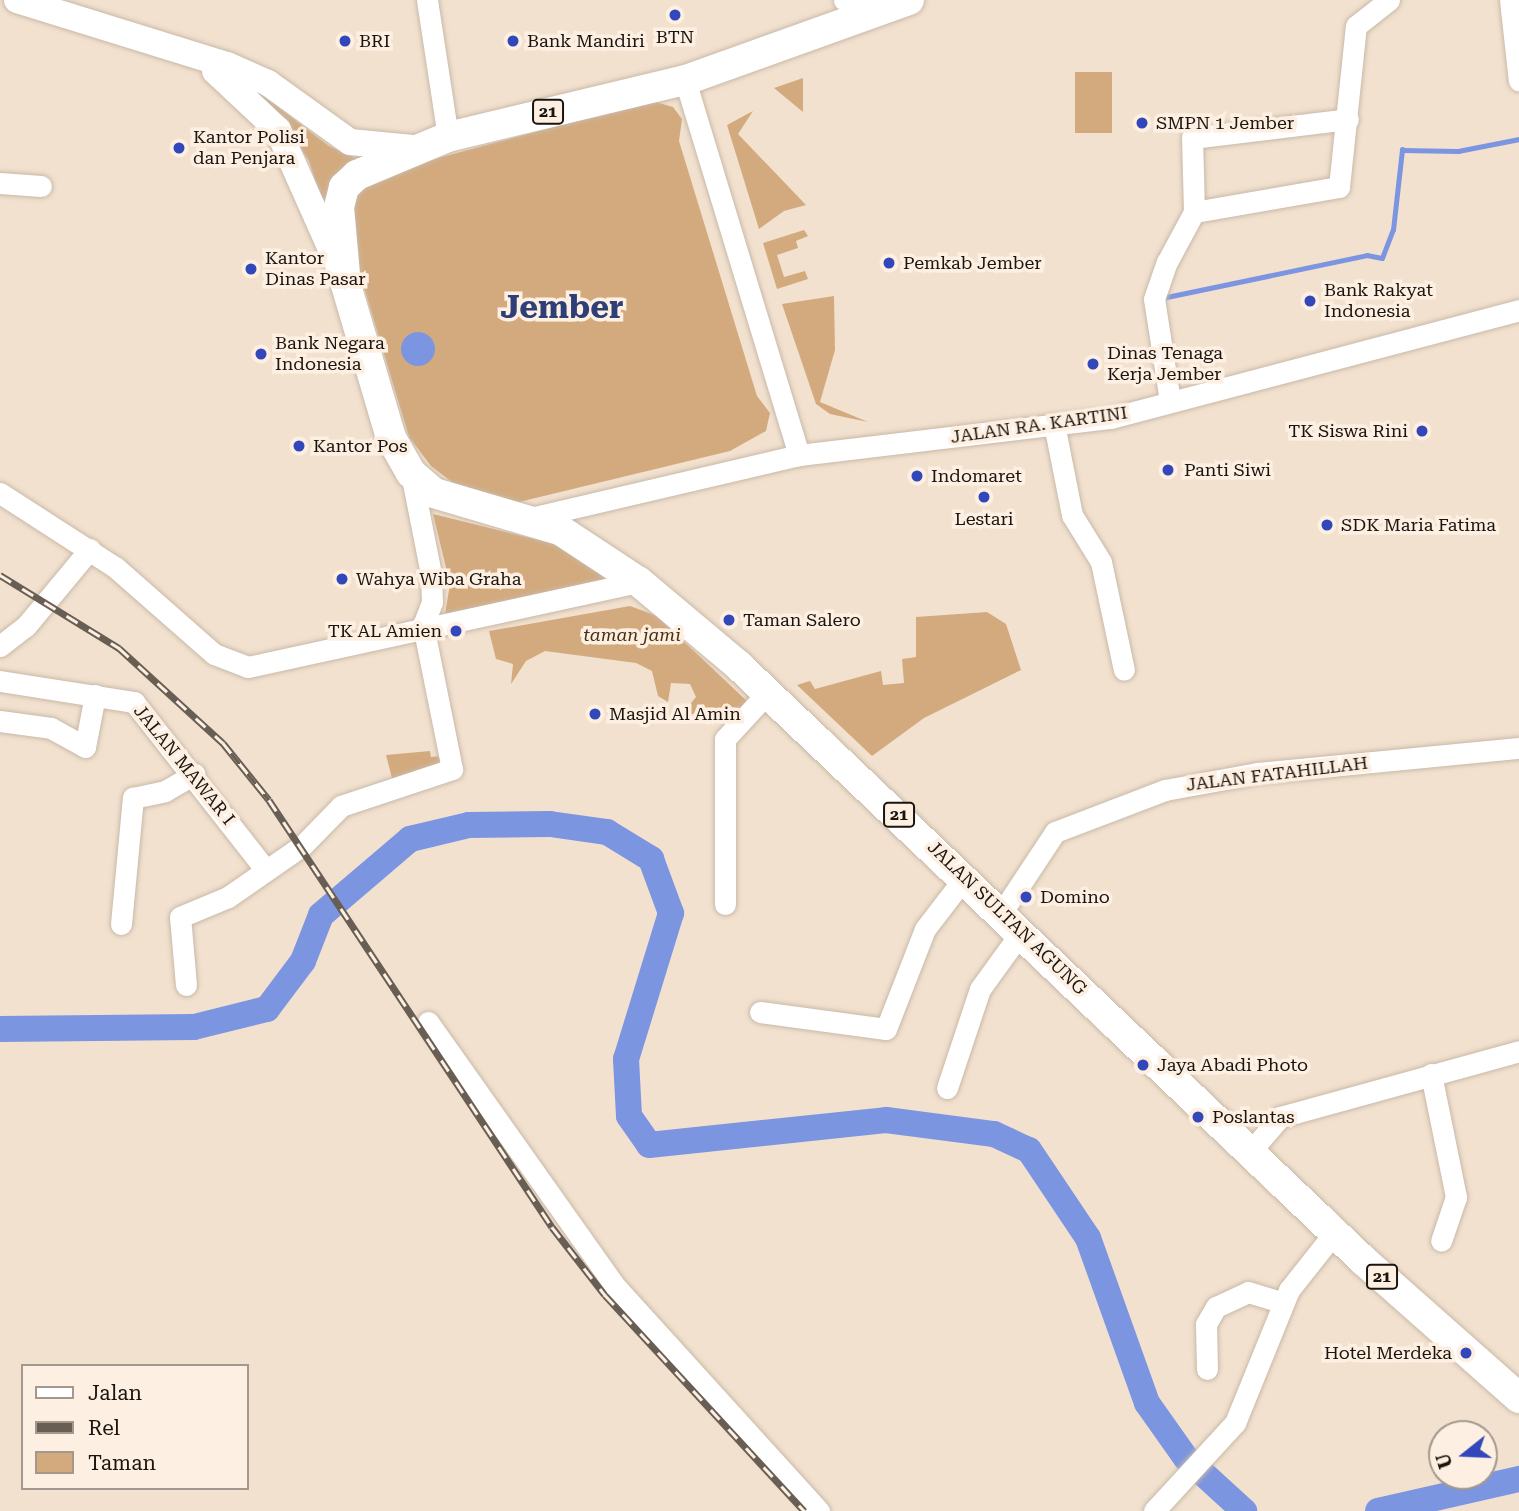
<!DOCTYPE html>
<style>
body{margin:0}
#map{position:relative;width:1519px;height:1511px;overflow:hidden;background:#f2e1cf;font-family:"Roboto Serif",serif}
div>[style]{position:absolute}
.green>*{inset:0;background:#d3aa7e;transform-origin:0 0}
.water>*{inset:0;background:#7c95e0}
.round{border-radius:50%}
.stream>*{height:4.5px;margin:-2.25px;padding:0 2.25px;transform-origin:2.25px;border-radius:2.25px;background:#7c95e0}
.river>*{height:26px;margin:-13px;padding:0 13px;transform-origin:13px;border-radius:13px;background:#7c95e0}
.roads{filter:drop-shadow(0 0 2px #c9b9a8) drop-shadow(0 0 2px #c9b9a8)}
.minor>*{height:21px;margin:-10.5px;padding:0 10.5px;transform-origin:10.5px;border-radius:10.5px;background:#fff}
.major>*{height:26px;margin:-13px;padding:0 13px;transform-origin:13px;border-radius:13px;background:#fff}
.highway>*{height:30px;margin:-15px;padding:0 15px;transform-origin:15px;border-radius:15px;background:#fff}
.rail>*{height:7px;margin-top:-3.5px;transform-origin:0;background:repeating-linear-gradient(90deg,#fdefe1 0 13px,#685e54 0 26px);box-sizing:border-box;border-block:2px solid #685e54}
.dots>*{width:19px;height:19px;translate:-50% -50%;box-sizing:border-box;border:4px solid #fdefe1;border-radius:50%}
span{translate:-50% -50%;white-space:nowrap;text-align:center;line-height:1.15;-webkit-text-stroke:7px #fdefe1;paint-order:stroke}
.shield-label span{padding:2px 5px;background:#fdefe1;border:2px solid;border-radius:5px;-webkit-text-stroke-width:0}
.shield-label{font-size:16px;color:#1b150f;font-weight:700}
.poi-label{font-size:18px;color:#1b150f}
.left{translate:0 -50%;text-align:left}
.right{translate:-100% -50%;text-align:right}
.street-label{font-size:18px;color:#1b150f}
.park-label{font-size:18px;color:#4a3011;font-style:italic}
.town-label{font-size:32px;color:#2e3f78;font-weight:700}
.legend{position:absolute;left:21px;top:1364px;width:228px;height:126px;box-sizing:border-box;background:#fdefe1;border:2px solid #a3988d;margin:0;padding:9px 12px;list-style:none;font-size:21px;color:#1b150f}
.legend li{display:flex;align-items:center;gap:14px;height:35px}
.legend b{width:35px;border:2px solid #a3988d}
.north{position:absolute;left:1428px;top:1420px;width:70px;height:70px;box-sizing:border-box;background:#fdefe1;border:2px solid #a3988d;border-radius:50%;rotate:252deg;font-size:19px;font-weight:700;line-height:28px;text-align:center;color:#1b150f}
.north::after{content:'';display:block;margin:auto;width:24px;height:32px;background:#3248ba;clip-path:polygon(50% 0,100% 100%,50% 72%,0 100%)}
</style>
<div id="map">
<div class="green">
<i style="left:1075px;top:72px;width:37px;height:61px"></i>
<i style="clip-path:polygon(803px 78px,803px 112px,774px 88px)"></i>
<i style="clip-path:polygon(249px 85px,329px 146px,360px 160px,329px 225px,309px 161px,272px 106px)"></i>
<i style="clip-path:polygon(652px 101px,673px 107px,682px 119px,679px 141px,757px 396px,770px 413px,766px 431px,730px 451px,519px 502px,461px 489px,431px 466px,409px 437px,353px 251px,348px 201px,378px 174px)"></i>
<i style="clip-path:polygon(753px 111px,738px 134px,806px 205px,784px 211px,759px 229px,727px 125px)"></i>
<i style="clip-path:polygon(804px 230px,808px 236px,796px 241px,798px 248px,777px 255px,784px 277px,805px 271px,808px 279px,777px 289px,763px 243px)"></i>
<i style="clip-path:polygon(834px 296px,835px 350px,820px 402px,868px 422px,830px 414px,816px 404px,782px 304px)"></i>
<i style="clip-path:polygon(433px 514px,559px 545px,619px 581px,445px 614px,450px 584px)"></i>
<i style="clip-path:polygon(630px 606px,657px 616px,750px 704px,739px 713px,730px 705px,712px 721px,705px 709px,690px 715px,686px 709px,696px 697px,690px 684px,671px 683px,668px 702px,658px 696px,652px 671px,636px 663px,545px 651px,526px 661px,511px 684px,513px 664px,496px 659px,489px 631px)"></i>
<i style="clip-path:polygon(987px 612px,1006px 624px,1021px 670px,924px 718px,872px 756px,797px 685px,810px 681px,815px 689px,881px 671px,883px 685px,904px 683px,902px 659px,916px 657px,916px 617px)"></i>
<i style="clip-path:polygon(430px 751px,431px 757px,442px 756px,444px 769px,393px 782px,386px 755px)"></i>
</div>
<div class="water">
<i class="round" style="left:401px;top:332px;width:34px;height:34px"></i>
</div>
<div class="stream">
<i style="left:1162px;top:298px;width:209px;rotate:-11.8deg"></i>
<i style="left:1367px;top:255px;width:15px;rotate:11deg"></i>
<i style="left:1382px;top:258px;width:30px;rotate:-69deg"></i>
<i style="left:1393px;top:230px;width:81px;rotate:-83.6deg"></i>
<i style="left:1402px;top:150px;width:56px;rotate:1deg"></i>
<i style="left:1458px;top:151px;width:62px;rotate:-11.1deg"></i>
</div>
<div class="river">
<i style="left:0;top:1029px;width:194px;rotate:-0.6deg"></i>
<i style="left:194px;top:1027px;width:75px;rotate:-13.9deg"></i>
<i style="left:267px;top:1009px;width:60px;rotate:-53.1deg"></i>
<i style="left:303px;top:961px;width:49px;rotate:-68.6deg"></i>
<i style="left:321px;top:915px;width:117px;rotate:-40.5deg"></i>
<i style="left:410px;top:839px;width:61px;rotate:-13.3deg"></i>
<i style="left:469px;top:825px;width:81px;rotate:-0.7deg"></i>
<i style="left:550px;top:824px;width:58px;rotate:8deg"></i>
<i style="left:607px;top:832px;width:52px;rotate:31.5deg"></i>
<i style="left:651px;top:859px;width:58px;rotate:69.7deg"></i>
<i style="left:671px;top:913px;width:153px;rotate:107.1deg"></i>
<i style="left:626px;top:1059px;width:57px;rotate:87deg"></i>
<i style="left:629px;top:1116px;width:35px;rotate:55deg"></i>
<i style="left:649px;top:1145px;width:238px;rotate:-6deg"></i>
<i style="left:886px;top:1120px;width:109px;rotate:7.4deg"></i>
<i style="left:994px;top:1134px;width:38px;rotate:25deg"></i>
<i style="left:1029px;top:1150px;width:106px;rotate:56.2deg"></i>
<i style="left:1088px;top:1238px;width:175px;rotate:70.3deg"></i>
<i style="left:1147px;top:1403px;width:67px;rotate:54.7deg"></i>
<i style="left:1186px;top:1458px;width:79px;rotate:42.4deg"></i>
<i style="left:1378px;top:1511px;width:145px;rotate:-12.8deg"></i>
</div>
<div class="roads">
<div class="minor">
<i style="left:427px;top:0;width:139px;rotate:81.3deg"></i>
<i style="left:844px;top:0;width:37px;rotate:19deg"></i>
<i style="left:1510px;top:0;width:81px;rotate:83.7deg"></i>
<i style="left:685px;top:80px;width:392px;rotate:73.1deg"></i>
<i style="left:0;top:183px;width:41px;rotate:4.2deg"></i>
<i style="left:1194px;top:212px;width:74px;rotate:-91.5deg"></i>
<i style="left:1192px;top:138px;width:157px;rotate:-6.9deg"></i>
<i style="left:1170px;top:401px;width:103px;rotate:-98.9deg"></i>
<i style="left:1154px;top:299px;width:39px;rotate:-71deg"></i>
<i style="left:1167px;top:262px;width:57px;rotate:-61.6deg"></i>
<i style="left:1194px;top:212px;width:147px;rotate:-9.8deg"></i>
<i style="left:1339px;top:187px;width:162px;rotate:-84deg"></i>
<i style="left:1356px;top:26px;width:42px;rotate:-38.2deg"></i>
<i style="left:1054px;top:424px;width:93px;rotate:78.8deg"></i>
<i style="left:1072px;top:515px;width:55px;rotate:58.3deg"></i>
<i style="left:1101px;top:562px;width:110px;rotate:78deg"></i>
<i style="left:411px;top:473px;width:103px;rotate:78.8deg"></i>
<i style="left:431px;top:574px;width:28px;rotate:88deg"></i>
<i style="left:432px;top:602px;width:25px;rotate:111deg"></i>
<i style="left:0;top:493px;width:137px;rotate:32.8deg"></i>
<i style="left:115px;top:567px;width:132px;rotate:41.3deg"></i>
<i style="left:214px;top:654px;width:36px;rotate:21deg"></i>
<i style="left:248px;top:667px;width:400px;rotate:-12.3deg"></i>
<i style="left:526px;top:519px;width:280px;rotate:-13.2deg"></i>
<i style="left:799px;top:455px;width:314px;rotate:-6.8deg"></i>
<i style="left:1111px;top:418px;width:422px;rotate:-14.8deg"></i>
<i style="left:0;top:646px;width:33px;rotate:-38deg"></i>
<i style="left:26px;top:626px;width:100px;rotate:-50.3deg"></i>
<i style="left:0;top:681px;width:136px;rotate:8.9deg"></i>
<i style="left:134px;top:702px;width:212px;rotate:51.9deg"></i>
<i style="left:0;top:721px;width:51px;rotate:7.8deg"></i>
<i style="left:51px;top:728px;width:39px;rotate:29deg"></i>
<i style="left:85px;top:747px;width:53px;rotate:-79.1deg"></i>
<i style="left:725px;top:904px;width:165px;rotate:-90deg"></i>
<i style="left:725px;top:739px;width:64px;rotate:-47.5deg"></i>
<i style="left:1002px;top:912px;width:96px;rotate:-56.5deg"></i>
<i style="left:1055px;top:832px;width:118px;rotate:-20.9deg"></i>
<i style="left:1165px;top:790px;width:95px;rotate:-10.4deg"></i>
<i style="left:1258px;top:773px;width:262px;rotate:-5.5deg"></i>
<i style="left:121px;top:924px;width:127px;rotate:-84.6deg"></i>
<i style="left:133px;top:798px;width:33px;rotate:-12deg"></i>
<i style="left:165px;top:791px;width:34px;rotate:-30deg"></i>
<i style="left:186px;top:985px;width:68px;rotate:-95deg"></i>
<i style="left:180px;top:917px;width:52px;rotate:-22.6deg"></i>
<i style="left:228px;top:897px;width:91px;rotate:-34.7deg"></i>
<i style="left:303px;top:845px;width:54px;rotate:-45.7deg"></i>
<i style="left:341px;top:806px;width:117px;rotate:-18.4deg"></i>
<i style="left:452px;top:769px;width:147px;rotate:-101.4deg"></i>
<i style="left:760px;top:1012px;width:127px;rotate:7.7deg"></i>
<i style="left:886px;top:1029px;width:107px;rotate:-68.7deg"></i>
<i style="left:925px;top:929px;width:66px;rotate:-52.4deg"></i>
<i style="left:428px;top:1022px;width:324px;rotate:54.7deg"></i>
<i style="left:615px;top:1286px;width:304px;rotate:47.8deg"></i>
<i style="left:1431px;top:1074px;width:126px;rotate:78.5deg"></i>
<i style="left:1456px;top:1197px;width:46px;rotate:108.8deg"></i>
<i style="left:947px;top:1088px;width:104px;rotate:-71.6deg"></i>
<i style="left:980px;top:989px;width:72px;rotate:-54.1deg"></i>
<i style="left:1250px;top:1152px;width:46px;rotate:-49.4deg"></i>
<i style="left:1280px;top:1117px;width:248px;rotate:-15.4deg"></i>
<i style="left:1207px;top:1369px;width:45px;rotate:-91.3deg"></i>
<i style="left:1206px;top:1324px;width:20px;rotate:-60deg"></i>
<i style="left:1216px;top:1307px;width:35px;rotate:-25deg"></i>
<i style="left:1248px;top:1292px;width:37px;rotate:17deg"></i>
<i style="left:1154px;top:1511px;width:120px;rotate:-47.4deg"></i>
<i style="left:1235px;top:1423px;width:144px;rotate:-67.9deg"></i>
<i style="left:1289px;top:1290px;width:73px;rotate:-51.7deg"></i>
</div>
<div class="major">
<i style="left:17px;top:0;width:220px;rotate:17.2deg"></i>
<i style="left:227px;top:65px;width:45px;rotate:23.7deg"></i>
<i style="left:268px;top:83px;width:101px;rotate:35.7deg"></i>
<i style="left:350px;top:142px;width:63px;rotate:5.4deg"></i>
<i style="left:215px;top:71px;width:86px;rotate:43.1deg"></i>
<i style="left:278px;top:130px;width:150px;rotate:66deg"></i>
</div>
<div class="highway">
<i style="left:909px;top:0;width:238px;rotate:160.3deg"></i>
<i style="left:685px;top:80px;width:244px;rotate:166.5deg"></i>
<i style="left:448px;top:137px;width:99px;rotate:157.3deg"></i>
<i style="left:357px;top:175px;width:18px;rotate:137deg"></i>
<i style="left:344px;top:187px;width:21px;rotate:104deg"></i>
<i style="left:339px;top:207px;width:78px;rotate:84.9deg"></i>
<i style="left:346px;top:285px;width:159px;rotate:73.6deg"></i>
<i style="left:391px;top:438px;width:40px;rotate:60.3deg"></i>
<i style="left:411px;top:473px;width:30px;rotate:41deg"></i>
<i style="left:434px;top:493px;width:131px;rotate:16.4deg"></i>
<i style="left:560px;top:530px;width:95px;rotate:33.4deg"></i>
<i style="left:639px;top:582px;width:131px;rotate:40deg"></i>
<i style="left:739px;top:666px;width:863px;rotate:43.59deg"></i>
<i style="left:1364px;top:1261px;width:207px;rotate:41.5deg"></i>
</div>
</div>
<div class="rail">
<i style="left:0;top:575px;width:140px;rotate:31.5deg"></i>
<i style="left:119px;top:648px;width:141px;rotate:42.4deg"></i>
<i style="left:223px;top:743px;width:73px;rotate:51.1deg"></i>
<i style="left:269px;top:800px;width:512px;rotate:56.47deg"></i>
<i style="left:552px;top:1227px;width:86px;rotate:52.1deg"></i>
<i style="left:605px;top:1295px;width:294px;rotate:47.3deg"></i>
</div>
<div class="dots">
<i style="left:675px;top:15px;background:#3248ba"></i>
<i style="left:345px;top:41px;background:#3248ba"></i>
<i style="left:513px;top:41px;background:#3248ba"></i>
<i style="left:1142px;top:123px;background:#3248ba"></i>
<i style="left:179px;top:148px;background:#3248ba"></i>
<i style="left:889px;top:263px;background:#3248ba"></i>
<i style="left:251px;top:269px;background:#3248ba"></i>
<i style="left:1310px;top:301px;background:#3248ba"></i>
<i style="left:261px;top:354px;background:#3248ba"></i>
<i style="left:1093px;top:364px;background:#3248ba"></i>
<i style="left:1422px;top:431px;background:#3248ba"></i>
<i style="left:299px;top:446px;background:#3248ba"></i>
<i style="left:1168px;top:470px;background:#3248ba"></i>
<i style="left:917px;top:476px;background:#3248ba"></i>
<i style="left:984px;top:497px;background:#3248ba"></i>
<i style="left:1327px;top:525px;background:#3248ba"></i>
<i style="left:342px;top:579px;background:#3248ba"></i>
<i style="left:729px;top:620px;background:#3248ba"></i>
<i style="left:456px;top:631px;background:#3248ba"></i>
<i style="left:595px;top:714px;background:#3248ba"></i>
<i style="left:1026px;top:897px;background:#3248ba"></i>
<i style="left:1143px;top:1065px;background:#3248ba"></i>
<i style="left:1198px;top:1117px;background:#3248ba"></i>
<i style="left:1466px;top:1353px;background:#3248ba"></i>
</div>
<div class="shield-label">
<span style="left:548px;top:112px">21</span>
<span style="left:899px;top:815px">21</span>
<span style="left:1382px;top:1277px">21</span>
</div>
<div class="poi-label">
<span style="left:675px;top:37px">BTN</span>
<span class="left" style="left:359px;top:41px">BRI</span>
<span class="left" style="left:527px;top:41px">Bank Mandiri</span>
<span class="left" style="left:1156px;top:123px">SMPN 1 Jember</span>
<span class="left" style="left:193px;top:148px">Kantor Polisi<br>dan Penjara</span>
<span class="left" style="left:265px;top:269px">Kantor<br>Dinas Pasar</span>
<span class="left" style="left:903px;top:263px">Pemkab Jember</span>
<span class="left" style="left:1324px;top:301px">Bank Rakyat<br>Indonesia</span>
<span class="left" style="left:275px;top:354px">Bank Negara<br>Indonesia</span>
<span class="left" style="left:1107px;top:364px">Dinas Tenaga<br>Kerja Jember</span>
<span class="right" style="left:1408px;top:431px">TK Siswa Rini</span>
<span class="left" style="left:313px;top:446px">Kantor Pos</span>
<span class="left" style="left:1184px;top:470px">Panti Siwi</span>
<span class="left" style="left:931px;top:476px">Indomaret</span>
<span style="left:984px;top:519px">Lestari</span>
<span class="left" style="left:1341px;top:525px">SDK Maria Fatima</span>
<span class="left" style="left:356px;top:579px">Wahya Wiba Graha</span>
<span class="left" style="left:743px;top:620px">Taman Salero</span>
<span class="right" style="left:442px;top:631px">TK AL Amien</span>
<span class="left" style="left:609px;top:714px">Masjid Al Amin</span>
<span class="left" style="left:1040px;top:897px">Domino</span>
<span class="left" style="left:1157px;top:1065px">Jaya Abadi Photo</span>
<span class="left" style="left:1212px;top:1117px">Poslantas</span>
<span class="right" style="left:1452px;top:1353px">Hotel Merdeka</span>
</div>
<div class="street-label">
<span style="left:1039px;top:425px;rotate:-8deg">JALAN RA. KARTINI</span>
<span style="left:184px;top:765px;rotate:51deg">JALAN MAWAR I</span>
<span style="left:1277px;top:774px;rotate:-7deg">JALAN FATAHILLAH</span>
<span style="left:1007px;top:918px;rotate:44deg">JALAN SULTAN AGUNG</span>
</div>
<div class="park-label">
<span style="left:632px;top:635px">taman jami</span>
</div>
<div class="town-label">
<span style="left:562px;top:307px">Jember</span>
</div>
<ul class="legend">
<li><b style="height:9px;background:#fff"></b>Jalan</li>
<li><b style="height:9px;background:#685e54"></b>Rel</li>
<li><b style="height:19px;background:#d3aa7e"></b>Taman</li>
</ul>
<div class="north">U</div>
</div>
